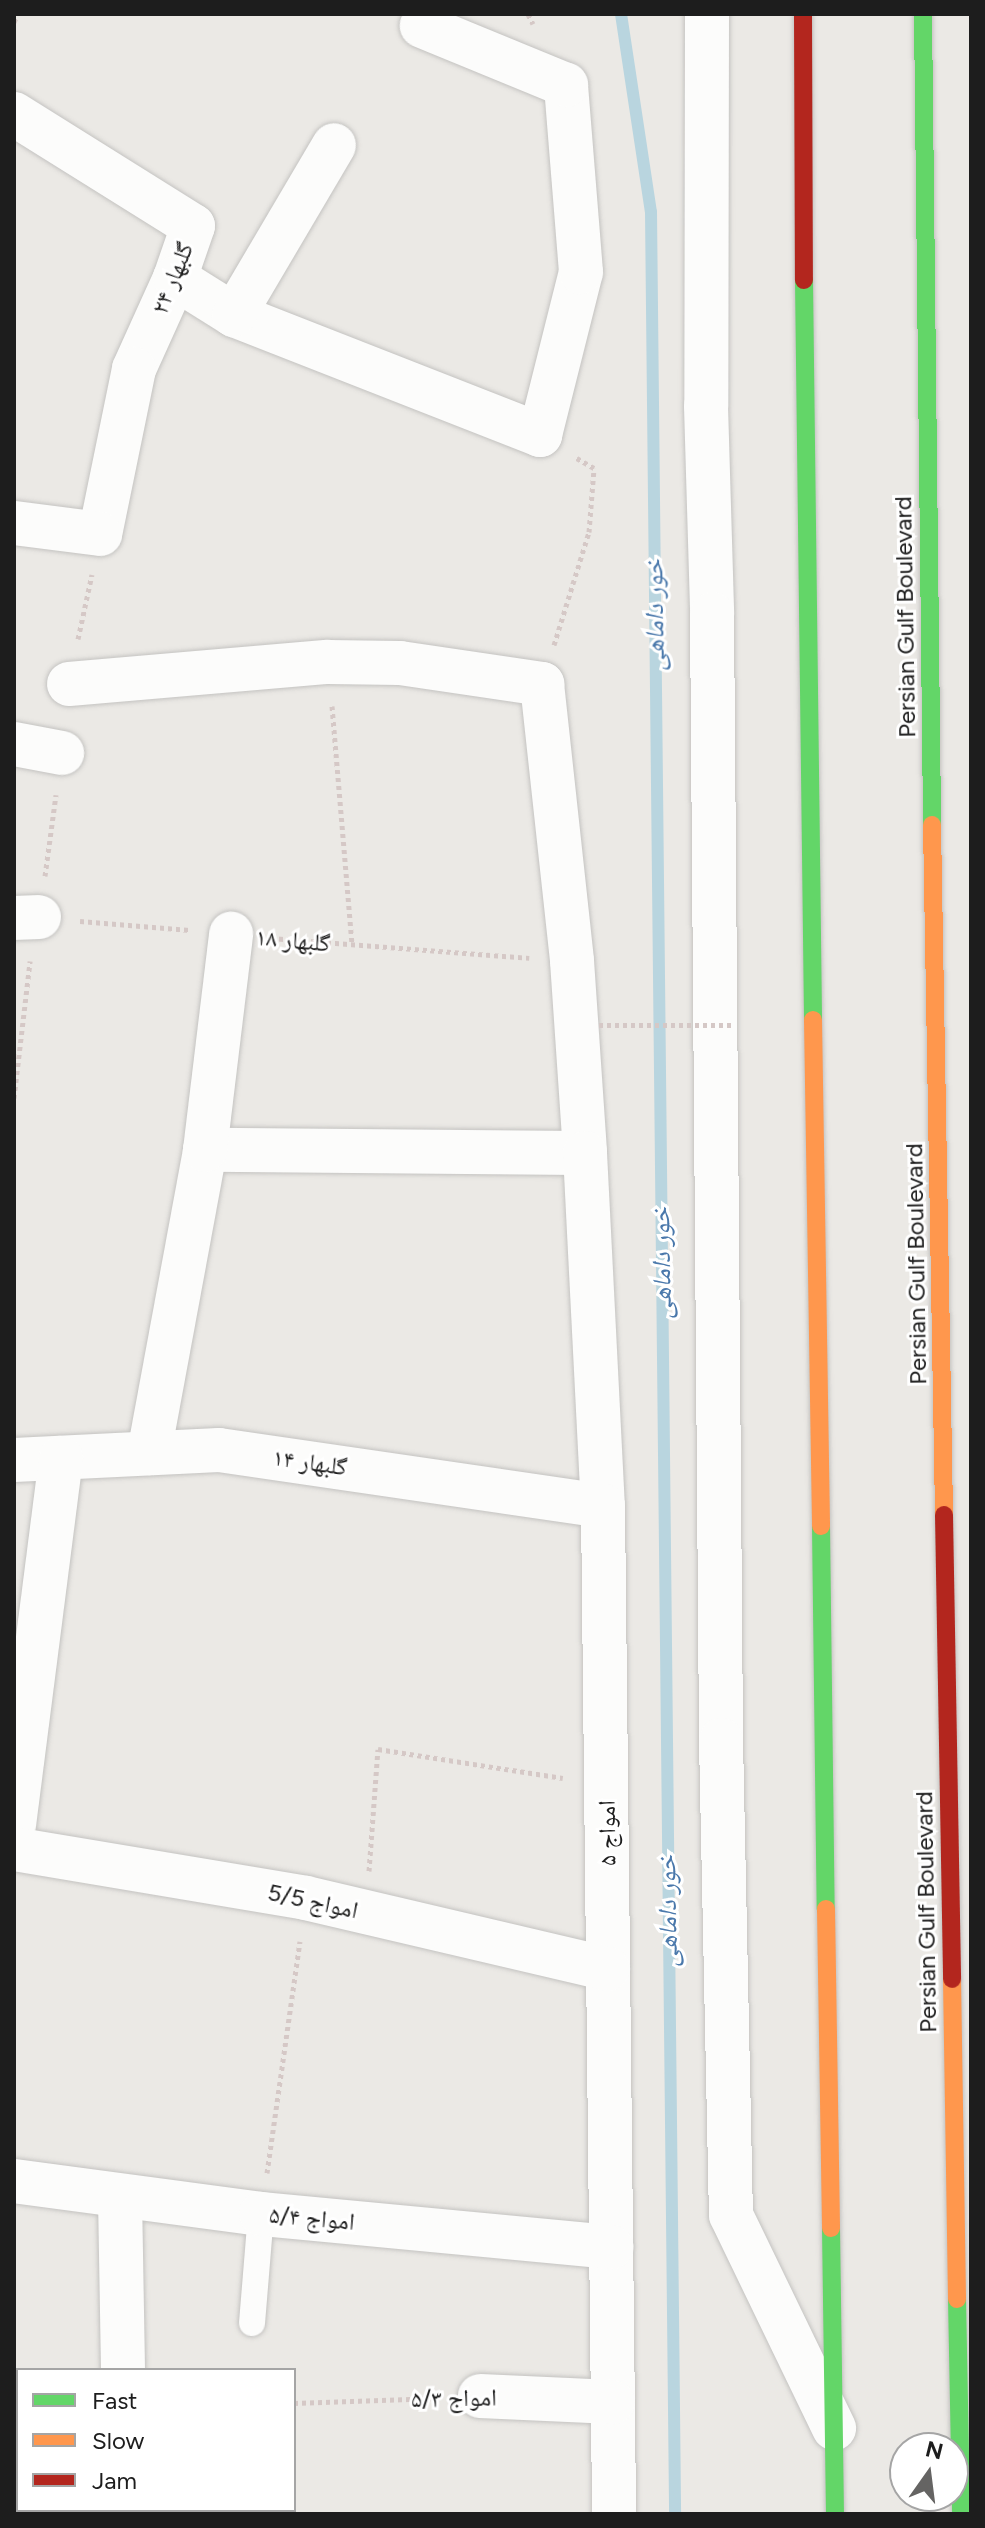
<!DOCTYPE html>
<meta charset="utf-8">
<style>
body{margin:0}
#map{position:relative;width:985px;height:2528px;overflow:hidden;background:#ebe9e5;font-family:Figtree,"Noto Naskh Arabic",sans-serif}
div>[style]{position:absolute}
.stream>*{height:12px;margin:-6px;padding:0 6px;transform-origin:6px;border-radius:6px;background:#b9d5df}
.path>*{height:5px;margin-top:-2.5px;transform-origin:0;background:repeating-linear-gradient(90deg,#d5c8c6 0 4px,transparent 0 8px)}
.roads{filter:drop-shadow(0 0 2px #c4c3c1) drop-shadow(0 0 2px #c4c3c1)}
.lane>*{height:26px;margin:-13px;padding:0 13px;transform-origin:13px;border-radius:13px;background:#fcfcfb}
.street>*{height:44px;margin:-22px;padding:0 22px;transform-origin:22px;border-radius:22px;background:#fcfcfb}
.fast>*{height:18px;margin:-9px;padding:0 9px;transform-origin:9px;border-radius:9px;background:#63d668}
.slow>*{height:18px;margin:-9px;padding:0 9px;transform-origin:9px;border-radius:9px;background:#ff974d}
.jam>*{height:18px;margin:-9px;padding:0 9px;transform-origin:9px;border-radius:9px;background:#b3261e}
.path-bridge>*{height:5px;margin-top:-2.5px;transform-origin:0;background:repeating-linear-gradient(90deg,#d5c8c6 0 4px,transparent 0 8px)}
span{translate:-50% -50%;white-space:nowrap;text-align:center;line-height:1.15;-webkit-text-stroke:6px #fff;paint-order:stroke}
.street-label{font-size:24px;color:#1d1d1d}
.water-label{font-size:26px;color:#4a78ab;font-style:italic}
.frame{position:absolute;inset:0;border:16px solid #1d1d1d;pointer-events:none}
.legend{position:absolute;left:16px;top:2368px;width:280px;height:144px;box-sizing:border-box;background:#fff;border:2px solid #a5a5a5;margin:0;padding:10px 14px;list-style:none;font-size:24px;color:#1d1d1d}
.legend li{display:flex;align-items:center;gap:16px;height:40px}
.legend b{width:40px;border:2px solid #a5a5a5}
.north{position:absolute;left:889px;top:2432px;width:80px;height:80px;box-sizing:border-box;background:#fff;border:2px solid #a5a5a5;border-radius:50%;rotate:14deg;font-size:22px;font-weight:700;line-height:32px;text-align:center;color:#1d1d1d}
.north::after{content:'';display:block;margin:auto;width:28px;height:36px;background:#656463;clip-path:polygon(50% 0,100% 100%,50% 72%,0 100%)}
</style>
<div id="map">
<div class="stream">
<i style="left:621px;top:14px;width:200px;rotate:81.4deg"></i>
<i style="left:651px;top:212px;width:2302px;rotate:89.4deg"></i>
</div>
<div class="path">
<i style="left:528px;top:14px;width:11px;rotate:63deg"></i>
<i style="left:14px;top:22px;width:9px;rotate:-63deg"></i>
<i style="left:78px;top:639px;width:66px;rotate:-77.8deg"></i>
<i style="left:554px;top:645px;width:118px;rotate:-72.8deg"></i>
<i style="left:589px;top:532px;width:64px;rotate:-85.5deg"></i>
<i style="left:594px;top:468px;width:20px;rotate:-150deg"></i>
<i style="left:332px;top:706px;width:240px;rotate:85.2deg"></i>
<i style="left:45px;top:876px;width:82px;rotate:-82.3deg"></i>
<i style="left:80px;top:921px;width:110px;rotate:4.7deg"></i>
<i style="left:271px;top:938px;width:259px;rotate:4.4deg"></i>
<i style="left:14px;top:1098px;width:138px;rotate:-83.3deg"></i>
<i style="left:369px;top:1871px;width:122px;rotate:-85.8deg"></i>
<i style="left:378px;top:1749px;width:187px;rotate:8.9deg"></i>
<i style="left:267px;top:2173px;width:234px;rotate:-81.9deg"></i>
<i style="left:294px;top:2403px;width:145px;rotate:-2deg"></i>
</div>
<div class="roads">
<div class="lane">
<i style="left:252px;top:2323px;width:109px;rotate:-85.3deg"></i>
</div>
<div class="street">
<i style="left:707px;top:14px;width:392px;rotate:90.1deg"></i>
<i style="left:706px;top:406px;width:208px;rotate:88.3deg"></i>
<i style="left:712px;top:614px;width:1126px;rotate:89.54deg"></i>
<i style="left:721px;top:1740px;width:475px;rotate:88.8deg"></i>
<i style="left:731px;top:2215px;width:237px;rotate:64.2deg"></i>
<i style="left:14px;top:114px;width:211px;rotate:32deg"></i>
<i style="left:193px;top:226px;width:55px;rotate:109.1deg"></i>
<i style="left:175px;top:278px;width:100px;rotate:114.3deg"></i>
<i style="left:134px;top:369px;width:168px;rotate:101.6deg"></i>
<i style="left:100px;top:534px;width:87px;rotate:-172.7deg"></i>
<i style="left:175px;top:278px;width:70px;rotate:32.1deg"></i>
<i style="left:234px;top:315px;width:329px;rotate:21.4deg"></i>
<i style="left:540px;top:435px;width:168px;rotate:-75.9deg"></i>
<i style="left:581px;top:272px;width:188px;rotate:-94.6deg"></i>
<i style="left:566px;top:85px;width:156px;rotate:-157.7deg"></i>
<i style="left:234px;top:315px;width:197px;rotate:-59.5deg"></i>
<i style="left:69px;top:684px;width:260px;rotate:-4.9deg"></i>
<i style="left:328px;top:662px;width:72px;rotate:0.8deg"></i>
<i style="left:400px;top:663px;width:144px;rotate:8.4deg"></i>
<i style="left:542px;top:684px;width:279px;rotate:83.8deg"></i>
<i style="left:572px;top:961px;width:192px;rotate:86.1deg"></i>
<i style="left:585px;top:1153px;width:380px;rotate:-179.5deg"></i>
<i style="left:14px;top:744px;width:49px;rotate:10.6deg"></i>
<i style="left:14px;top:918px;width:25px;rotate:-2deg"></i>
<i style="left:585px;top:1153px;width:353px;rotate:87.1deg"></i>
<i style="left:603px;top:1506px;width:1008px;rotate:89.37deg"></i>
<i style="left:149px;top:1453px;width:308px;rotate:-79.5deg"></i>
<i style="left:205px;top:1150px;width:218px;rotate:-83.1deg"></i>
<i style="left:14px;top:1460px;width:205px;rotate:-2.8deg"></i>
<i style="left:219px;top:1450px;width:388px;rotate:8.3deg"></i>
<i style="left:14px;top:1825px;width:370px;rotate:-82.7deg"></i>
<i style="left:14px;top:1849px;width:296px;rotate:9.5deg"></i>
<i style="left:306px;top:1898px;width:310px;rotate:13.2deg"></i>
<i style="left:14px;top:2181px;width:249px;rotate:7.6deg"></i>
<i style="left:261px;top:2214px;width:352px;rotate:5.4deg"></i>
<i style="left:120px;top:2197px;width:173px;rotate:89deg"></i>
<i style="left:480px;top:2396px;width:133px;rotate:2.6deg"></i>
<i style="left:14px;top:2410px;width:4px"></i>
<i style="left:125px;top:2510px;width:4px;rotate:90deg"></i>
</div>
<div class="fast">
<i style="left:923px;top:14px;width:811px;rotate:89.36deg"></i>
<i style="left:804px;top:280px;width:740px;rotate:89.3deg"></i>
<i style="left:821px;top:1526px;width:383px;rotate:89.3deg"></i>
<i style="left:831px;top:2228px;width:286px;rotate:89.2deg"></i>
<i style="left:957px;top:2299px;width:215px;rotate:88.9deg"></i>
</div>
<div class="slow">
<i style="left:932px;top:825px;width:690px;rotate:89deg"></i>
<i style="left:813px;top:1020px;width:506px;rotate:89.09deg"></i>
<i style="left:826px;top:1909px;width:319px;rotate:89.1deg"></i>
<i style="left:952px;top:1979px;width:320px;rotate:89.1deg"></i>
</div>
<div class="jam">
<i style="left:803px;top:14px;width:266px;rotate:89.8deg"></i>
<i style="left:944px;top:1515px;width:464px;rotate:89deg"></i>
</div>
</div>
<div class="path-bridge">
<i style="left:599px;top:1025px;width:134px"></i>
</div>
<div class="street-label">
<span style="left:172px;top:278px;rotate:-68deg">گلبهار ۲۴</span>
<span style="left:905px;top:617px;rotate:-91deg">Persian Gulf Boulevard</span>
<span style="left:293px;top:940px;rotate:5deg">گلبهار ۱۸</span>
<span style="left:916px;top:1264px;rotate:-91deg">Persian Gulf Boulevard</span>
<span style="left:310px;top:1462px;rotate:8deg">گلبهار ۱۴</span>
<span style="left:607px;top:1833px;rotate:-91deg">امواج ۵</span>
<span style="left:313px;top:1901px;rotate:12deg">امواج 5/5</span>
<span style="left:926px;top:1912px;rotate:-91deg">Persian Gulf Boulevard</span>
<span style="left:312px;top:2218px;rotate:5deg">امواج ۵/۴</span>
<span style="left:454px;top:2398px;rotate:-1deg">امواج ۵/۳</span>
</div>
<div class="water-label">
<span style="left:655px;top:615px;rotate:-91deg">خور داماهی</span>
<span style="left:662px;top:1263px;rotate:-91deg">خور داماهی</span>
<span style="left:668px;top:1911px;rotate:-91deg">خور داماهی</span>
</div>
<div class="frame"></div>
<ul class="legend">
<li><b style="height:10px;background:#63d668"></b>Fast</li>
<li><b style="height:10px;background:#ff974d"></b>Slow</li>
<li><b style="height:10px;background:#b3261e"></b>Jam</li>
</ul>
<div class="north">N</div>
</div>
